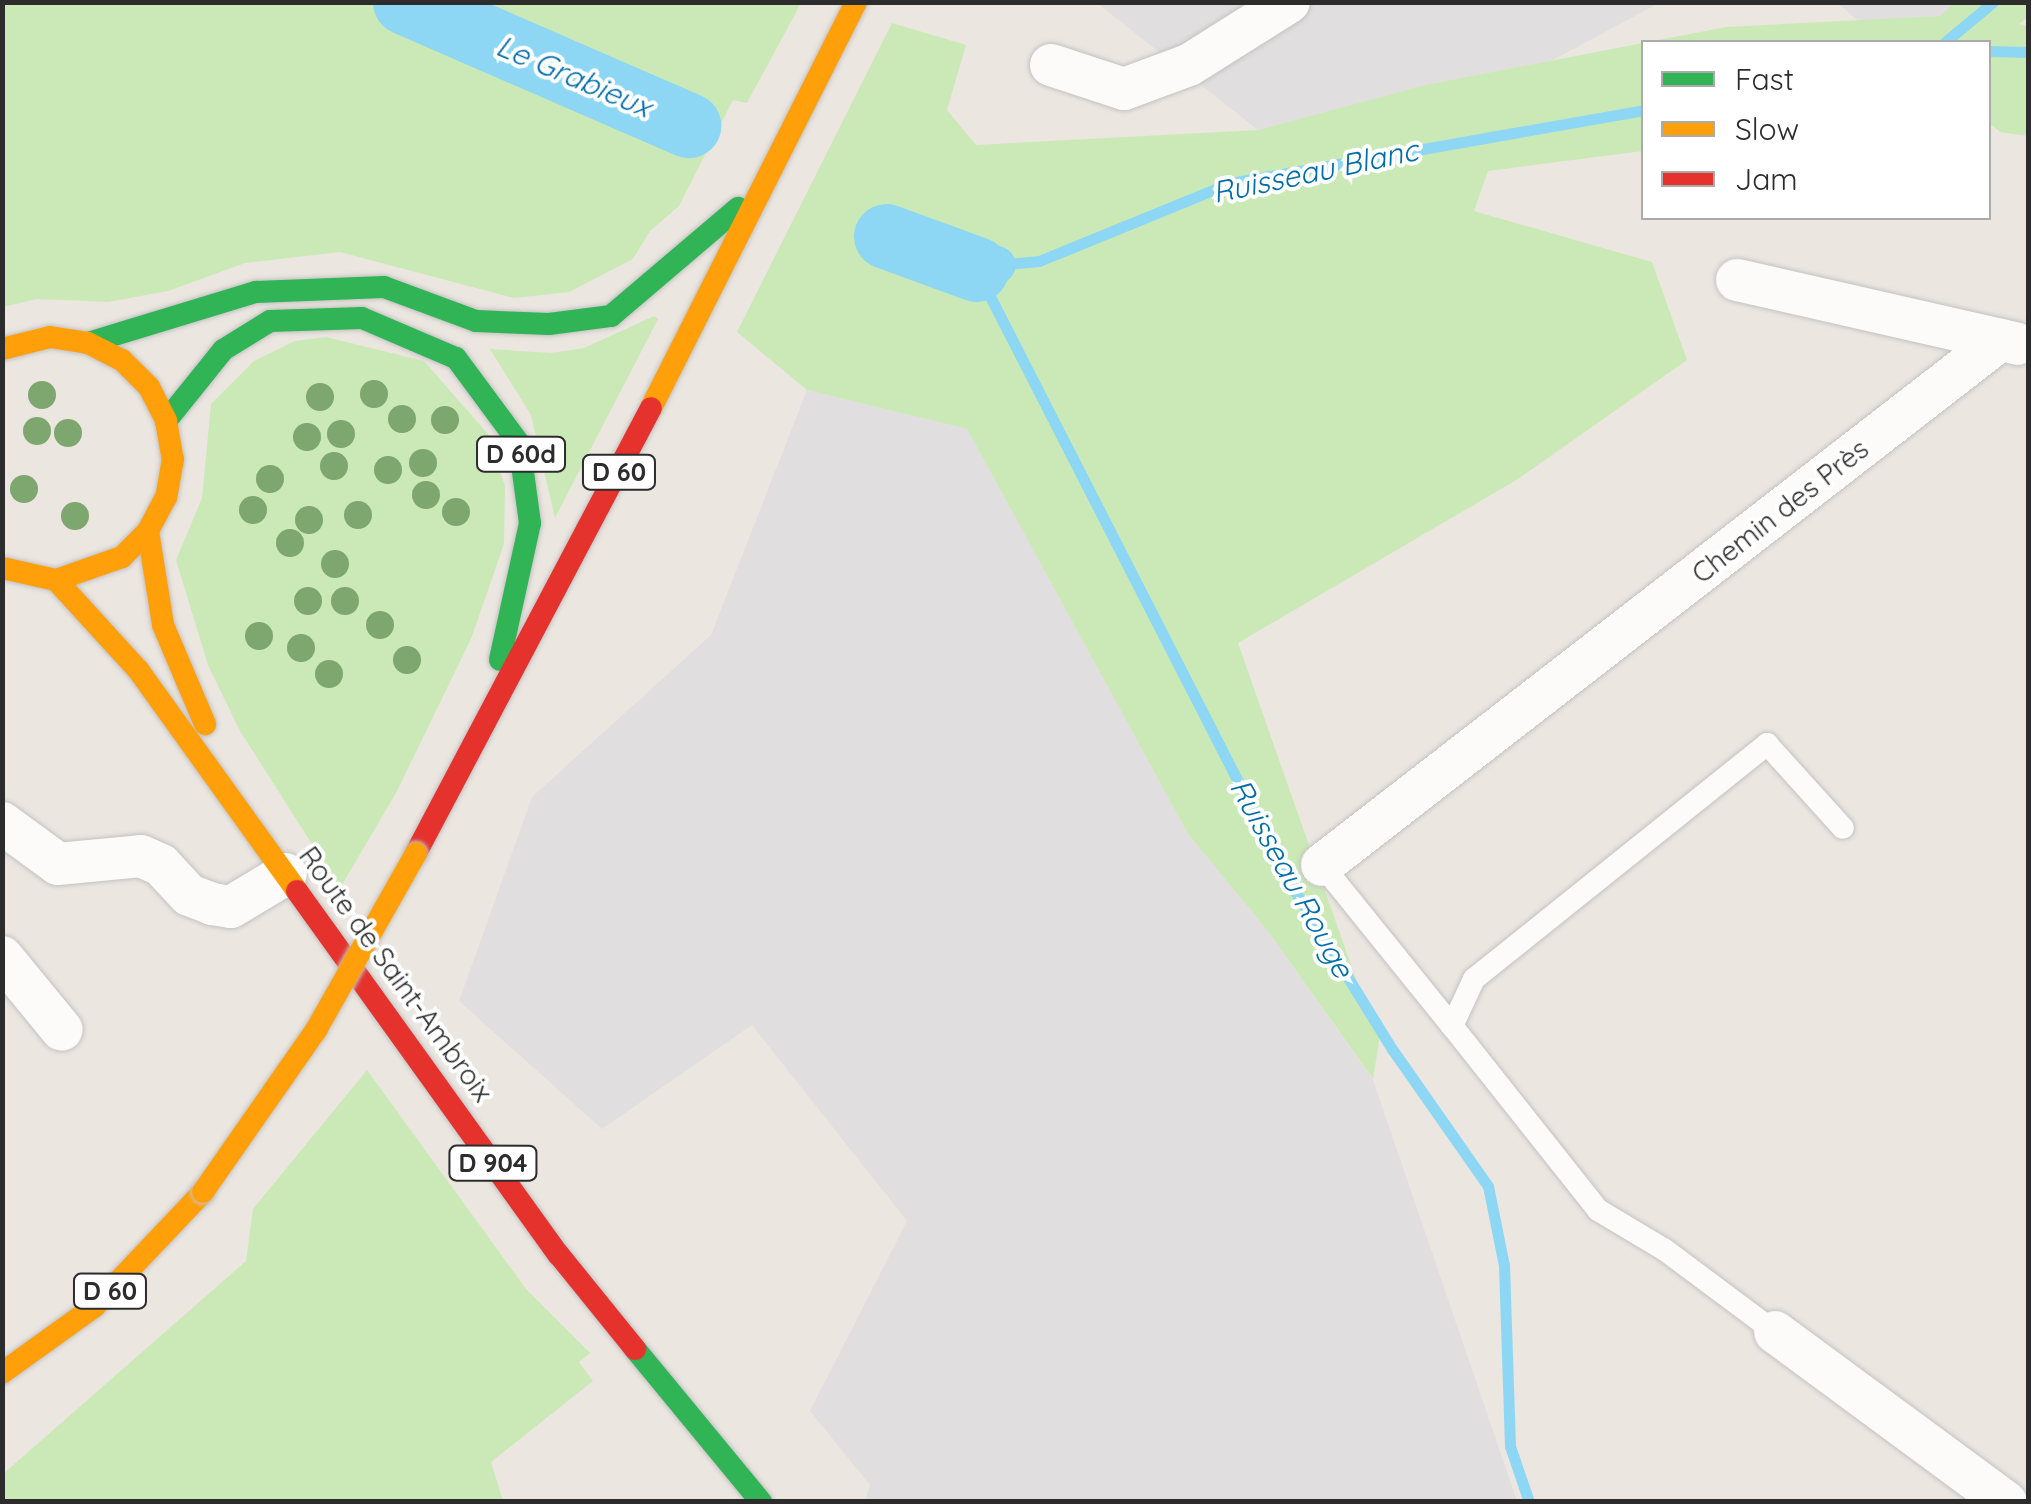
<!DOCTYPE html>
<meta charset="utf-8">
<style>
body{margin:0}
#map{position:relative;width:2031px;height:1504px;overflow:hidden;background:#ebe6e0;font-family:Quicksand,sans-serif}
div>[style]{position:absolute}
.industrial>*{inset:0;background:#e1dee0}
.green>*{inset:0;background:#cbe9b6}
.stream>*{height:11px;margin:-5.5px;padding:0 5.5px;transform-origin:5.5px;border-radius:5.5px;background:#8dd7f4}
.canal>*{height:38px;margin:-19px;padding:0 19px;transform-origin:19px;border-radius:19px;background:#8dd7f4}
.river>*{height:65px;margin:-32.5px;padding:0 32.5px;transform-origin:32.5px;border-radius:32.5px;background:#8dd7f4}
.roads{filter:drop-shadow(0 0 2px #c4c2c2) drop-shadow(0 0 2px #c4c2c2)}
.lane>*{height:22px;margin:-11px;padding:0 11px;transform-origin:11px;border-radius:11px;background:#fcfbfa}
.street>*{height:42px;margin:-21px;padding:0 21px;transform-origin:21px;border-radius:21px;background:#fcfbfa}
.fast>*{height:22px;margin:-11px;padding:0 11px;transform-origin:11px;border-radius:11px;background:#30b455}
.slow>*{height:22px;margin:-11px;padding:0 11px;transform-origin:11px;border-radius:11px;background:#ff9f0a}
.jam>*{height:22px;margin:-11px;padding:0 11px;transform-origin:11px;border-radius:11px;background:#e5322d}
.bridges{filter:drop-shadow(0 0 2px #c6c4c2) drop-shadow(0 0 2px #c6c4c2)}
.slow-bridge>*{height:22px;margin:-11px;padding:0 11px;transform-origin:11px;border-radius:11px;background:#ff9f0a}
.trees>*{width:28px;height:28px;margin:-14px;border-radius:50%;background:#7ea66f}
span{translate:-50% -50%;white-space:nowrap;text-align:center;line-height:1.15;-webkit-text-stroke:8px #fff;paint-order:stroke}
.shield-label span{padding:2px 8px;background:#fff;border:2px solid;border-radius:8px;-webkit-text-stroke-width:0}
.shield-label{font-size:25px;color:#2c2c2c;font-weight:700}
.street-label{font-size:28px;color:#2c2c2c}
.water-label{font-size:30px;color:#006dab;font-style:italic}
.frame{position:absolute;inset:0;border:5px solid #2c2c2c;pointer-events:none}
.legend{position:absolute;left:1641px;top:40px;width:350px;height:180px;box-sizing:border-box;background:#fff;border:2px solid #ababab;margin:0;padding:12px 18px;list-style:none;font-size:30px;color:#2c2c2c}
.legend li{display:flex;align-items:center;gap:20px;height:50px}
.legend b{width:50px;border:2px solid #ababab}
</style>
<div id="map">
<div class="industrial">
<i style="clip-path:polygon(1097px 3px,1659px 3px,1551px 61px,1425px 85px,1258px 130px)"></i>
<i style="clip-path:polygon(1837px 3px,1955px 3px,1941px 16px,1860px 22px)"></i>
<i style="clip-path:polygon(807px 390px,967px 429px,1188px 834px,1267px 930px,1373px 1080px,1517px 1501px,865px 1501px,870px 1485px,810px 1411px,907px 1221px,752px 1025px,602px 1129px,459px 1001px,532px 797px,711px 635px)"></i>
</div>
<div class="green">
<i style="clip-path:polygon(1955px 2px,2028px 3px,2028px 17px,2019px 24px,2028px 26px,2028px 136px,2000px 132px,1989px 123px,1988px 42px,1648px 42px,1727px 27px,1940px 16px)"></i>
<i style="clip-path:polygon(2px 3px,801px 3px,747px 103px,733px 100px,679px 206px,650px 231px,633px 259px,569px 292px,514px 298px,340px 252px,245px 263px,168px 291px,108px 302px,37px 299px,3px 307px)"></i>
<i style="clip-path:polygon(892px 23px,966px 45px,947px 110px,976px 145px,1258px 130px,1425px 85px,1643px 43px,1643px 151px,1488px 171px,1474px 211px,1652px 262px,1687px 360px,1518px 479px,1238px 643px,1364px 1002px,1382px 1023px,1373px 1079px,1267px 930px,1188px 834px,967px 429px,807px 390px,737px 332px)"></i>
<i style="clip-path:polygon(654px 316px,658px 319px,555px 518px,531px 415px,490px 349px,551px 353px,584px 348px)"></i>
<i style="clip-path:polygon(326px 337px,424px 361px,488px 434px,505px 486px,504px 544px,471px 639px,396px 793px,340px 888px,240px 731px,208px 665px,176px 560px,202px 498px,211px 404px,254px 361px,295px 341px)"></i>
<i style="clip-path:polygon(367px 1070px,526px 1289px,590px 1353px,579px 1362px,593px 1381px,491px 1462px,503px 1501px,3px 1501px,3px 1474px,246px 1261px,253px 1209px)"></i>
</div>
<div class="stream">
<i style="left:1945px;top:42px;width:62px;rotate:-39.8deg"></i>
<i style="left:1988px;top:51px;width:40px;rotate:1.4deg"></i>
<i style="left:997px;top:265px;width:42px;rotate:-5.4deg"></i>
<i style="left:1039px;top:261px;width:206px;rotate:-22.2deg"></i>
<i style="left:1230px;top:183px;width:420px;rotate:-10deg"></i>
<i style="left:976px;top:269px;width:692px;rotate:62.92deg"></i>
<i style="left:1291px;top:885px;width:193px;rotate:58.4deg"></i>
<i style="left:1392px;top:1049px;width:167px;rotate:55deg"></i>
<i style="left:1488px;top:1186px;width:81px;rotate:78.6deg"></i>
<i style="left:1504px;top:1265px;width:181px;rotate:88.1deg"></i>
<i style="left:1510px;top:1446px;width:59px;rotate:71.3deg"></i>
</div>
<div class="canal">
<i style="left:976px;top:269px;width:21px;rotate:-11deg"></i>
</div>
<div class="river">
<i style="left:405px;top:2px;width:309px;rotate:23.5deg"></i>
<i style="left:886px;top:236px;width:96px;rotate:20.1deg"></i>
</div>
<div class="roads">
<div class="lane">
<i style="left:1322px;top:865px;width:207px;rotate:51.1deg"></i>
<i style="left:1775px;top:1332px;width:137px;rotate:-143.3deg"></i>
<i style="left:1665px;top:1250px;width:78px;rotate:-149.2deg"></i>
<i style="left:1598px;top:1210px;width:235px;rotate:-128.4deg"></i>
<i style="left:1452px;top:1026px;width:52px;rotate:-64.9deg"></i>
<i style="left:1474px;top:979px;width:376px;rotate:-38.7deg"></i>
<i style="left:1767px;top:744px;width:113px;rotate:47.9deg"></i>
</div>
<div class="street">
<i style="left:1051px;top:65px;width:77px;rotate:18.2deg"></i>
<i style="left:1124px;top:89px;width:69px;rotate:-20.3deg"></i>
<i style="left:1189px;top:65px;width:118px;rotate:-32.2deg"></i>
<i style="left:1737px;top:280px;width:288px;rotate:12.8deg"></i>
<i style="left:2px;top:823px;width:69px;rotate:36.2deg"></i>
<i style="left:58px;top:864px;width:83px;rotate:-5.5deg"></i>
<i style="left:141px;top:856px;width:22px;rotate:24deg"></i>
<i style="left:161px;top:865px;width:41px;rotate:47deg"></i>
<i style="left:189px;top:895px;width:25px;rotate:21deg"></i>
<i style="left:212px;top:904px;width:19px;rotate:9deg"></i>
<i style="left:231px;top:907px;width:64px;rotate:-31deg"></i>
<i style="left:1322px;top:865px;width:858px;rotate:-37.75deg"></i>
<i style="left:2px;top:957px;width:94px;rotate:50.6deg"></i>
<i style="left:1775px;top:1332px;width:287px;rotate:36.4deg"></i>
</div>
<div class="fast">
<i style="left:88px;top:343px;width:176px;rotate:-16.9deg"></i>
<i style="left:256px;top:292px;width:128px;rotate:-2.2deg"></i>
<i style="left:384px;top:287px;width:98px;rotate:20.3deg"></i>
<i style="left:476px;top:321px;width:73px;rotate:2.4deg"></i>
<i style="left:549px;top:324px;width:63px;rotate:-7.4deg"></i>
<i style="left:611px;top:316px;width:167px;rotate:-40.4deg"></i>
<i style="left:166px;top:421px;width:91px;rotate:-51.2deg"></i>
<i style="left:223px;top:350px;width:55px;rotate:-31.7deg"></i>
<i style="left:270px;top:321px;width:92px;rotate:-1.9deg"></i>
<i style="left:362px;top:318px;width:102px;rotate:23.1deg"></i>
<i style="left:456px;top:358px;width:106px;rotate:53.5deg"></i>
<i style="left:519px;top:443px;width:81px;rotate:82.2deg"></i>
<i style="left:530px;top:523px;width:140px;rotate:102.4deg"></i>
<i style="left:635px;top:1349px;width:198px;rotate:50.5deg"></i>
</div>
<div class="slow">
<i style="left:2px;top:349px;width:49px;rotate:-14deg"></i>
<i style="left:50px;top:337px;width:38px;rotate:9deg"></i>
<i style="left:88px;top:343px;width:38px;rotate:27deg"></i>
<i style="left:122px;top:360px;width:38px;rotate:45deg"></i>
<i style="left:149px;top:387px;width:38px;rotate:63deg"></i>
<i style="left:166px;top:421px;width:39px;rotate:80deg"></i>
<i style="left:173px;top:459px;width:39px;rotate:100deg"></i>
<i style="left:166px;top:497px;width:38px;rotate:118deg"></i>
<i style="left:148px;top:531px;width:37px;rotate:135deg"></i>
<i style="left:122px;top:557px;width:70px;rotate:160.8deg"></i>
<i style="left:56px;top:580px;width:55px;rotate:-167.5deg"></i>
<i style="left:651px;top:408px;width:455px;rotate:-63.2deg"></i>
<i style="left:148px;top:531px;width:95px;rotate:80.9deg"></i>
<i style="left:163px;top:625px;width:108px;rotate:67deg"></i>
<i style="left:56px;top:580px;width:123px;rotate:47.6deg"></i>
<i style="left:139px;top:671px;width:271px;rotate:54.3deg"></i>
<i style="left:2px;top:1373px;width:113px;rotate:-35.7deg"></i>
<i style="left:94px;top:1307px;width:158px;rotate:-46.5deg"></i>
</div>
<div class="jam">
<i style="left:416px;top:853px;width:503px;rotate:-62.16deg"></i>
<i style="left:297px;top:891px;width:448px;rotate:54.3deg"></i>
<i style="left:559px;top:1255px;width:121px;rotate:51deg"></i>
</div>
</div>
<div class="bridges">
<div class="slow-bridge">
<i style="left:203px;top:1192px;width:198px;rotate:-55.1deg"></i>
<i style="left:316px;top:1030px;width:203px;rotate:-60.5deg"></i>
</div>
</div>
<div class="trees">
<i style="left:374px;top:394px"></i>
<i style="left:42px;top:395px"></i>
<i style="left:320px;top:397px"></i>
<i style="left:402px;top:419px"></i>
<i style="left:445px;top:420px"></i>
<i style="left:37px;top:431px"></i>
<i style="left:68px;top:433px"></i>
<i style="left:341px;top:434px"></i>
<i style="left:307px;top:437px"></i>
<i style="left:423px;top:463px"></i>
<i style="left:334px;top:466px"></i>
<i style="left:388px;top:470px"></i>
<i style="left:270px;top:479px"></i>
<i style="left:24px;top:489px"></i>
<i style="left:426px;top:495px"></i>
<i style="left:253px;top:510px"></i>
<i style="left:456px;top:512px"></i>
<i style="left:358px;top:515px"></i>
<i style="left:75px;top:516px"></i>
<i style="left:309px;top:520px"></i>
<i style="left:290px;top:543px"></i>
<i style="left:335px;top:564px"></i>
<i style="left:308px;top:601px"></i>
<i style="left:345px;top:601px"></i>
<i style="left:380px;top:625px"></i>
<i style="left:259px;top:636px"></i>
<i style="left:301px;top:648px"></i>
<i style="left:407px;top:660px"></i>
<i style="left:329px;top:674px"></i>
</div>
<div class="shield-label">
<span style="left:521px;top:454px">D 60d</span>
<span style="left:619px;top:472px">D 60</span>
<span style="left:493px;top:1163px">D 904</span>
<span style="left:110px;top:1291px">D 60</span>
</div>
<div class="street-label">
<span style="left:1780px;top:511px;rotate:-38deg">Chemin des Près</span>
<span style="left:396px;top:974px;rotate:54deg">Route de Saint-Ambroix</span>
</div>
<div class="water-label">
<span style="left:574px;top:76px;rotate:23deg">Le Grabieux</span>
<span style="left:1315px;top:171px;rotate:-12deg">Ruisseau Blanc</span>
<span style="left:1292px;top:878px;rotate:61deg">Ruisseau Rouge</span>
</div>
<div class="frame"></div>
<ul class="legend">
<li><b style="height:12px;background:#30b455"></b>Fast</li>
<li><b style="height:12px;background:#ff9f0a"></b>Slow</li>
<li><b style="height:12px;background:#e5322d"></b>Jam</li>
</ul>
</div>
